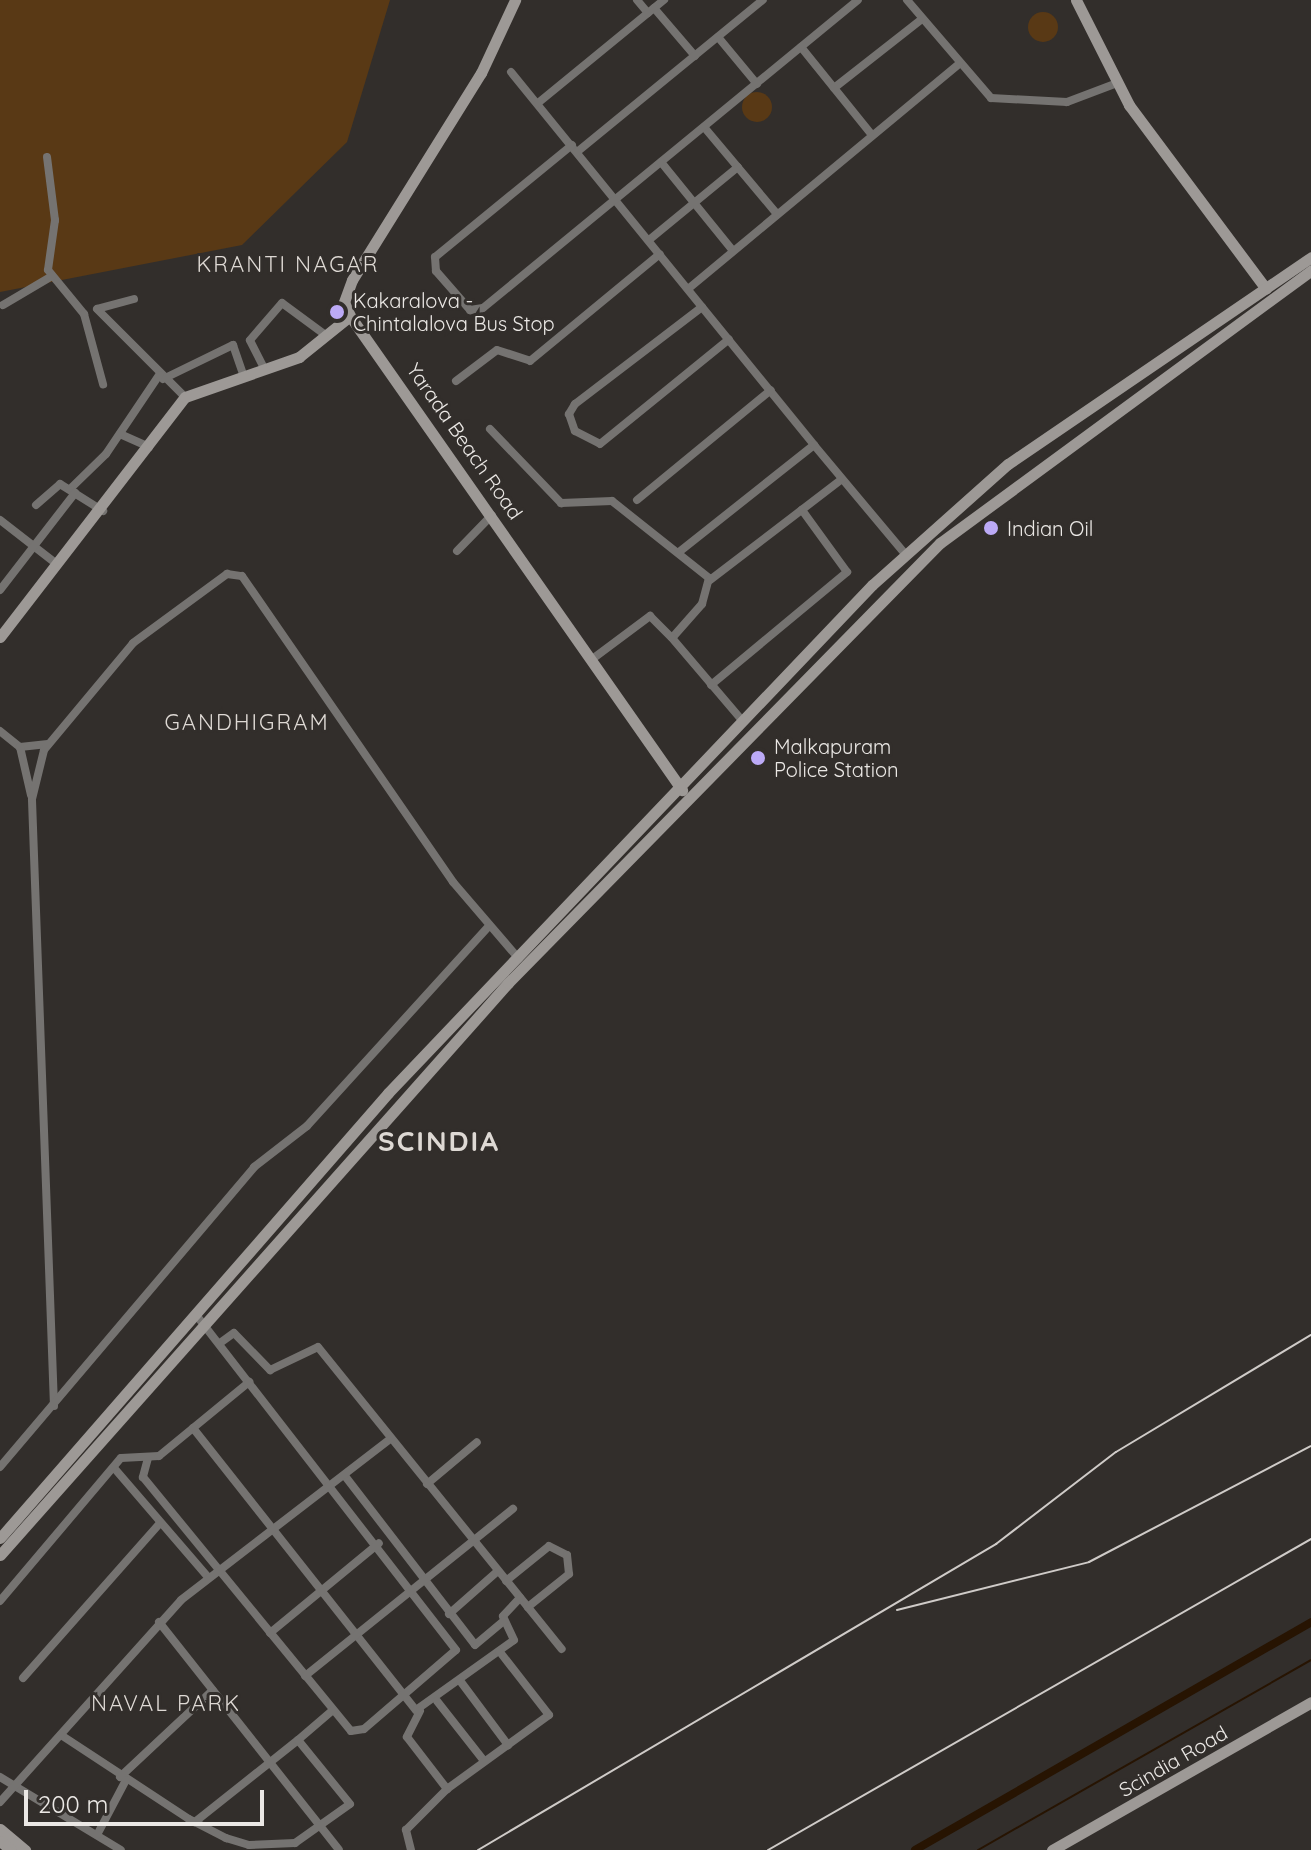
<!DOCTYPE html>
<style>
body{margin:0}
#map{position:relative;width:1311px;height:1850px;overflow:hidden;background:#322e2b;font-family:Quicksand,sans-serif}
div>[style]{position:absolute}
.green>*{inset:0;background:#593915}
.round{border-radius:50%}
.stream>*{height:2px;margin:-1px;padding:0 1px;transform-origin:1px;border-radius:1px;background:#271402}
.canal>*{height:8px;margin:-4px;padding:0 4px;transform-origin:4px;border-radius:4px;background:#271402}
.street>*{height:8px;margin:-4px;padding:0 4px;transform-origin:4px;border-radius:4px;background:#757371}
.secondary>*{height:11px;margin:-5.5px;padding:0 5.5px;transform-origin:5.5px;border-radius:5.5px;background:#9d9996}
.rail>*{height:2px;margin:-1px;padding:0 1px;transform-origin:1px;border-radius:1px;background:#cfcbc8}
.dots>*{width:22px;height:22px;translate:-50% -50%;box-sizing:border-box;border:4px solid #322e2b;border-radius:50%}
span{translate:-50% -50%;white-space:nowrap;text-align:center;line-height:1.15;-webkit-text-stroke:6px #322e2b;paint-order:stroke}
.poi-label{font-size:20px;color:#ebe8e5}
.left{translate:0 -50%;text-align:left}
.street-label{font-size:20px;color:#ebe8e5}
.neighbourhood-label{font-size:22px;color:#ded9d4;letter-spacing:2px}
.district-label{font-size:28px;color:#ded9d4;font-weight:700;letter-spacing:2px}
.scale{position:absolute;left:24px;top:1790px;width:240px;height:36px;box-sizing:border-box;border:4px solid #ebe8e5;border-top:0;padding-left:10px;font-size:24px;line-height:28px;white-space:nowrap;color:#ebe8e5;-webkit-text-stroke:6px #322e2b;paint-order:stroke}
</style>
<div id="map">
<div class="green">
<i style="clip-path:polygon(0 0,390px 0,347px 142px,242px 245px,0 292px)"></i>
<i class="round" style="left:1028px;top:12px;width:30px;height:30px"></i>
<i class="round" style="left:742px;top:92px;width:30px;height:30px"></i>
</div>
<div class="stream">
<i style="left:978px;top:1850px;width:383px;rotate:-29.7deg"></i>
</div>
<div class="canal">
<i style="left:915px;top:1850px;width:457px;rotate:-29.9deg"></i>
</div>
<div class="street">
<i style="left:637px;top:0;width:17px;rotate:50deg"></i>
<i style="left:907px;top:0;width:129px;rotate:49.4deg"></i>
<i style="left:991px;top:98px;width:76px;rotate:3deg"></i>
<i style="left:1067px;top:102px;width:53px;rotate:-20.8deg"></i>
<i style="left:654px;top:8px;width:63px;rotate:49.5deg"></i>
<i style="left:718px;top:37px;width:61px;rotate:50.3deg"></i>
<i style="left:801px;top:47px;width:113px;rotate:51.1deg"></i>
<i style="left:511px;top:72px;width:481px;rotate:50.9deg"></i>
<i style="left:814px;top:445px;width:172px;rotate:141.6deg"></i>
<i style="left:834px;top:88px;width:112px;rotate:-38.1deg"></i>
<i style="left:538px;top:103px;width:163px;rotate:-39.3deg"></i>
<i style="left:704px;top:127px;width:114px;rotate:50deg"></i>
<i style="left:572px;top:145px;width:177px;rotate:140.7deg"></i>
<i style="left:435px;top:257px;width:14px;rotate:86deg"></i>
<i style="left:436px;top:271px;width:52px;rotate:48.9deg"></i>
<i style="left:470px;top:310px;width:13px;rotate:-9deg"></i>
<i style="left:483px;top:308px;width:485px;rotate:-39.4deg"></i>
<i style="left:577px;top:152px;width:240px;rotate:-39.3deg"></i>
<i style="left:47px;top:157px;width:64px;rotate:82.8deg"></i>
<i style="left:55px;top:220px;width:50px;rotate:98deg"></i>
<i style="left:48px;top:270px;width:57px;rotate:50.7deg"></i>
<i style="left:84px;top:314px;width:73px;rotate:74.8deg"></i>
<i style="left:661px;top:162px;width:114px;rotate:51deg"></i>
<i style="left:649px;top:240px;width:115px;rotate:-39.4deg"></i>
<i style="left:688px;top:289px;width:352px;rotate:-39.7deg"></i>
<i style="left:134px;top:299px;width:38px;rotate:165deg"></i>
<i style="left:97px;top:309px;width:124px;rotate:45deg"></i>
<i style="left:3px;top:305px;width:57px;rotate:-30.6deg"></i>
<i style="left:702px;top:307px;width:160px;rotate:142.6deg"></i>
<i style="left:575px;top:404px;width:12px;rotate:121deg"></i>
<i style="left:569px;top:414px;width:18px;rotate:71deg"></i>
<i style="left:575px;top:431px;width:28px;rotate:27deg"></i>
<i style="left:600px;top:444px;width:166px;rotate:-39.1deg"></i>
<i style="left:264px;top:368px;width:31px;rotate:-117deg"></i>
<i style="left:250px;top:340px;width:49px;rotate:-49.1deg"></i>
<i style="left:282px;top:303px;width:56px;rotate:36.3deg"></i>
<i style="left:163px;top:379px;width:78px;rotate:-25.9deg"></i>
<i style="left:233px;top:345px;width:31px;rotate:71deg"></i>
<i style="left:456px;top:381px;width:51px;rotate:-37.1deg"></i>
<i style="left:497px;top:350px;width:35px;rotate:18deg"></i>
<i style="left:530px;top:361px;width:168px;rotate:-39.5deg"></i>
<i style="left:490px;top:429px;width:103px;rotate:46.2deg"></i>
<i style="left:561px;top:503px;width:51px;rotate:-2.2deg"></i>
<i style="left:612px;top:501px;width:124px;rotate:38.4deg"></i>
<i style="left:709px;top:578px;width:27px;rotate:105deg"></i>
<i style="left:702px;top:604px;width:45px;rotate:131.4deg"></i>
<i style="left:672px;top:638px;width:106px;rotate:49.6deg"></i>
<i style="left:120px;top:434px;width:32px;rotate:24deg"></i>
<i style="left:814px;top:445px;width:142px;rotate:50.1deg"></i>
<i style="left:70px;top:489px;width:50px;rotate:-44.2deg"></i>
<i style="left:106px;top:454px;width:95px;rotate:-56.1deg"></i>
<i style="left:637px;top:500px;width:173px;rotate:-39.4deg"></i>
<i style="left:36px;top:505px;width:32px;rotate:-41deg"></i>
<i style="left:60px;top:484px;width:51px;rotate:32.1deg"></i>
<i style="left:0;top:520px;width:73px;rotate:37.8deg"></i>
<i style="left:457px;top:551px;width:50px;rotate:-45.8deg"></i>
<i style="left:710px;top:580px;width:166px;rotate:-37.4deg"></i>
<i style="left:0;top:590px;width:123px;rotate:-52.3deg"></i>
<i style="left:591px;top:660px;width:74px;rotate:-36.7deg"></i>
<i style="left:650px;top:616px;width:30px;rotate:45deg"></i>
<i style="left:711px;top:685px;width:177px;rotate:-39.7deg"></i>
<i style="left:847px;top:572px;width:77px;rotate:-126deg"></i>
<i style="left:0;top:731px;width:26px;rotate:39deg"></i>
<i style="left:20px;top:747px;width:28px;rotate:-6deg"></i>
<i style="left:20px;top:747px;width:49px;rotate:77.1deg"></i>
<i style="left:220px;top:1343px;width:17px;rotate:-36deg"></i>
<i style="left:234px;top:1333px;width:52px;rotate:45.8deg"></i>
<i style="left:270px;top:1370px;width:53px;rotate:-25.6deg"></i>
<i style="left:318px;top:1347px;width:388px;rotate:51.1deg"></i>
<i style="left:54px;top:1406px;width:607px;rotate:-92.08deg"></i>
<i style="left:32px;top:799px;width:50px;rotate:-76.2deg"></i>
<i style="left:44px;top:750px;width:139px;rotate:-50.2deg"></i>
<i style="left:133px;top:643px;width:117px;rotate:-36.3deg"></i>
<i style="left:227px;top:574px;width:15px;rotate:8deg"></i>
<i style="left:242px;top:576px;width:372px;rotate:55.4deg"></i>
<i style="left:453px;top:882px;width:101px;rotate:49.4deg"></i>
<i style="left:193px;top:1428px;width:360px;rotate:51.7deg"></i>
<i style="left:416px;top:1710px;width:120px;rotate:-35.5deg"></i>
<i style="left:514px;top:1640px;width:26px;rotate:-115deg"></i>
<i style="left:503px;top:1616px;width:25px;rotate:-47deg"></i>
<i style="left:148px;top:1458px;width:20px;rotate:105deg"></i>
<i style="left:143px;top:1477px;width:328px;rotate:50.7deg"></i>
<i style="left:351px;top:1731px;width:13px;rotate:-9deg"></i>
<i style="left:364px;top:1729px;width:121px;rotate:-40.7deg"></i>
<i style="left:456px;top:1650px;width:423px;rotate:-127.8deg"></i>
<i style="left:0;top:1467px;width:393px;rotate:-49.7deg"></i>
<i style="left:254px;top:1167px;width:67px;rotate:-37.7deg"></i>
<i style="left:307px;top:1126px;width:268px;rotate:-47.7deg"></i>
<i style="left:115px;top:1469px;width:143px;rotate:49.3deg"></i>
<i style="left:345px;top:1476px;width:213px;rotate:52.4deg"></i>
<i style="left:475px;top:1645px;width:38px;rotate:-40deg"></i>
<i style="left:427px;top:1484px;width:65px;rotate:-40deg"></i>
<i style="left:506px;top:1581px;width:55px;rotate:-39.1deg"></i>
<i style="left:549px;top:1546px;width:20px;rotate:27deg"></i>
<i style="left:567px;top:1555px;width:19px;rotate:84deg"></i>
<i style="left:569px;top:1574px;width:53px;rotate:141.2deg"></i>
<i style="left:0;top:1601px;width:187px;rotate:-49.8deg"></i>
<i style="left:121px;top:1458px;width:38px;rotate:-3deg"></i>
<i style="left:159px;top:1456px;width:117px;rotate:-39.4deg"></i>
<i style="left:449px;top:1614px;width:65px;rotate:-41.3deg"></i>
<i style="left:159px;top:1622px;width:290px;rotate:51.7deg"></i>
<i style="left:270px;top:1633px;width:141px;rotate:-39.5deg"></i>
<i style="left:305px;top:1676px;width:267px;rotate:-38.8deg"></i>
<i style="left:23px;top:1678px;width:207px;rotate:-48.5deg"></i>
<i style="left:461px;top:1682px;width:79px;rotate:53.3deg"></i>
<i style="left:437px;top:1701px;width:76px;rotate:51.9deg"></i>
<i style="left:420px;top:1711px;width:29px;rotate:117deg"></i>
<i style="left:407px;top:1737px;width:66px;rotate:52.4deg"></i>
<i style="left:447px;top:1789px;width:126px;rotate:-36deg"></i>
<i style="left:549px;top:1715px;width:80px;rotate:-127.9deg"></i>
<i style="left:61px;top:1735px;width:153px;rotate:33.3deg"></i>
<i style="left:189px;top:1819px;width:42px;rotate:27.2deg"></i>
<i style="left:226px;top:1838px;width:24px;rotate:17deg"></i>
<i style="left:249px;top:1845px;width:46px;rotate:-2.5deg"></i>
<i style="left:295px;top:1843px;width:67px;rotate:-35.3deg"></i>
<i style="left:350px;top:1804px;width:82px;rotate:-129.1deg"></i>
<i style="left:298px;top:1740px;width:132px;rotate:141.5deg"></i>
<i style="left:298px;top:1740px;width:46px;rotate:-40.6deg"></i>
<i style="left:0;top:1777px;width:141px;rotate:31.1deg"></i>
<i style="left:120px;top:1777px;width:127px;rotate:-43.1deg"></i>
<i style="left:0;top:1802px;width:271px;rotate:-48.1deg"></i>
<i style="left:181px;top:1600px;width:265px;rotate:-37.6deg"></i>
<i style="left:97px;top:1835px;width:62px;rotate:-62.2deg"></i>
<i style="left:411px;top:1850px;width:21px;rotate:-104deg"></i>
<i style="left:406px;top:1830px;width:58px;rotate:-45deg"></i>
</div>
<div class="secondary">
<i style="left:1076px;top:0;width:118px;rotate:63.2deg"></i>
<i style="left:1129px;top:105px;width:229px;rotate:53.3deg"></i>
<i style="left:350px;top:316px;width:15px;rotate:-113deg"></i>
<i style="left:344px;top:302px;width:23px;rotate:-70deg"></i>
<i style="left:352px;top:280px;width:244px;rotate:-58.1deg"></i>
<i style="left:481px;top:73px;width:81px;rotate:-65deg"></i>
<i style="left:0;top:637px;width:303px;rotate:-52.4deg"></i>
<i style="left:185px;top:397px;width:121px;rotate:-19.3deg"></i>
<i style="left:299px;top:357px;width:65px;rotate:-38.8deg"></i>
<i style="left:350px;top:316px;width:579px;rotate:54.99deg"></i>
<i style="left:0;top:1538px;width:590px;rotate:-48.91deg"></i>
<i style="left:388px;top:1093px;width:702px;rotate:-46.39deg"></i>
<i style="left:872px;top:585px;width:182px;rotate:-41.7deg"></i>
<i style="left:1008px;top:464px;width:367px;rotate:-34.3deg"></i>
<i style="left:0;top:1555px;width:765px;rotate:-48.39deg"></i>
<i style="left:508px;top:983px;width:617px;rotate:-45.53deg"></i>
<i style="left:940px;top:543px;width:461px;rotate:-36.3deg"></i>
<i style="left:0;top:1829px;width:33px;rotate:40deg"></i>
<i style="left:0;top:1841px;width:14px;rotate:39deg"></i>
<i style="left:1052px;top:1850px;width:298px;rotate:-29.7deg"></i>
</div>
<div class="rail">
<i style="left:897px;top:1610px;width:198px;rotate:-14deg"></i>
<i style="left:1089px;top:1562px;width:250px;rotate:-27.6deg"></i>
<i style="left:478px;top:1850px;width:602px;rotate:-30.57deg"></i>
<i style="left:996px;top:1544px;width:151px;rotate:-37.5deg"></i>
<i style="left:1116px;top:1452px;width:227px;rotate:-31deg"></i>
<i style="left:768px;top:1850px;width:626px;rotate:-29.8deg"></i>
</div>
<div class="dots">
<i style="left:337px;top:312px;background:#bcaaf6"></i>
<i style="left:991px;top:528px;background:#bcaaf6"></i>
<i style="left:758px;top:758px;background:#bcaaf6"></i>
</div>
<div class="poi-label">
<span class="left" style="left:353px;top:312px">Kakaralova -<br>Chintalalova Bus Stop</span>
<span class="left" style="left:1007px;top:528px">Indian Oil</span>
<span class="left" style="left:774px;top:758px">Malkapuram<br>Police Station</span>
</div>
<div class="street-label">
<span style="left:465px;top:441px;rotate:55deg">Yarada Beach Road</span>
<span style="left:1173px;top:1761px;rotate:-30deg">Scindia Road</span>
</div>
<div class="neighbourhood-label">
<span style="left:288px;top:265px">KRANTI NAGAR</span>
<span style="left:247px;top:723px">GANDHIGRAM</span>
<span style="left:166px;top:1704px">NAVAL PARK</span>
</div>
<div class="district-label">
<span style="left:439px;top:1141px">SCINDIA</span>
</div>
<div class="scale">200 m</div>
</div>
